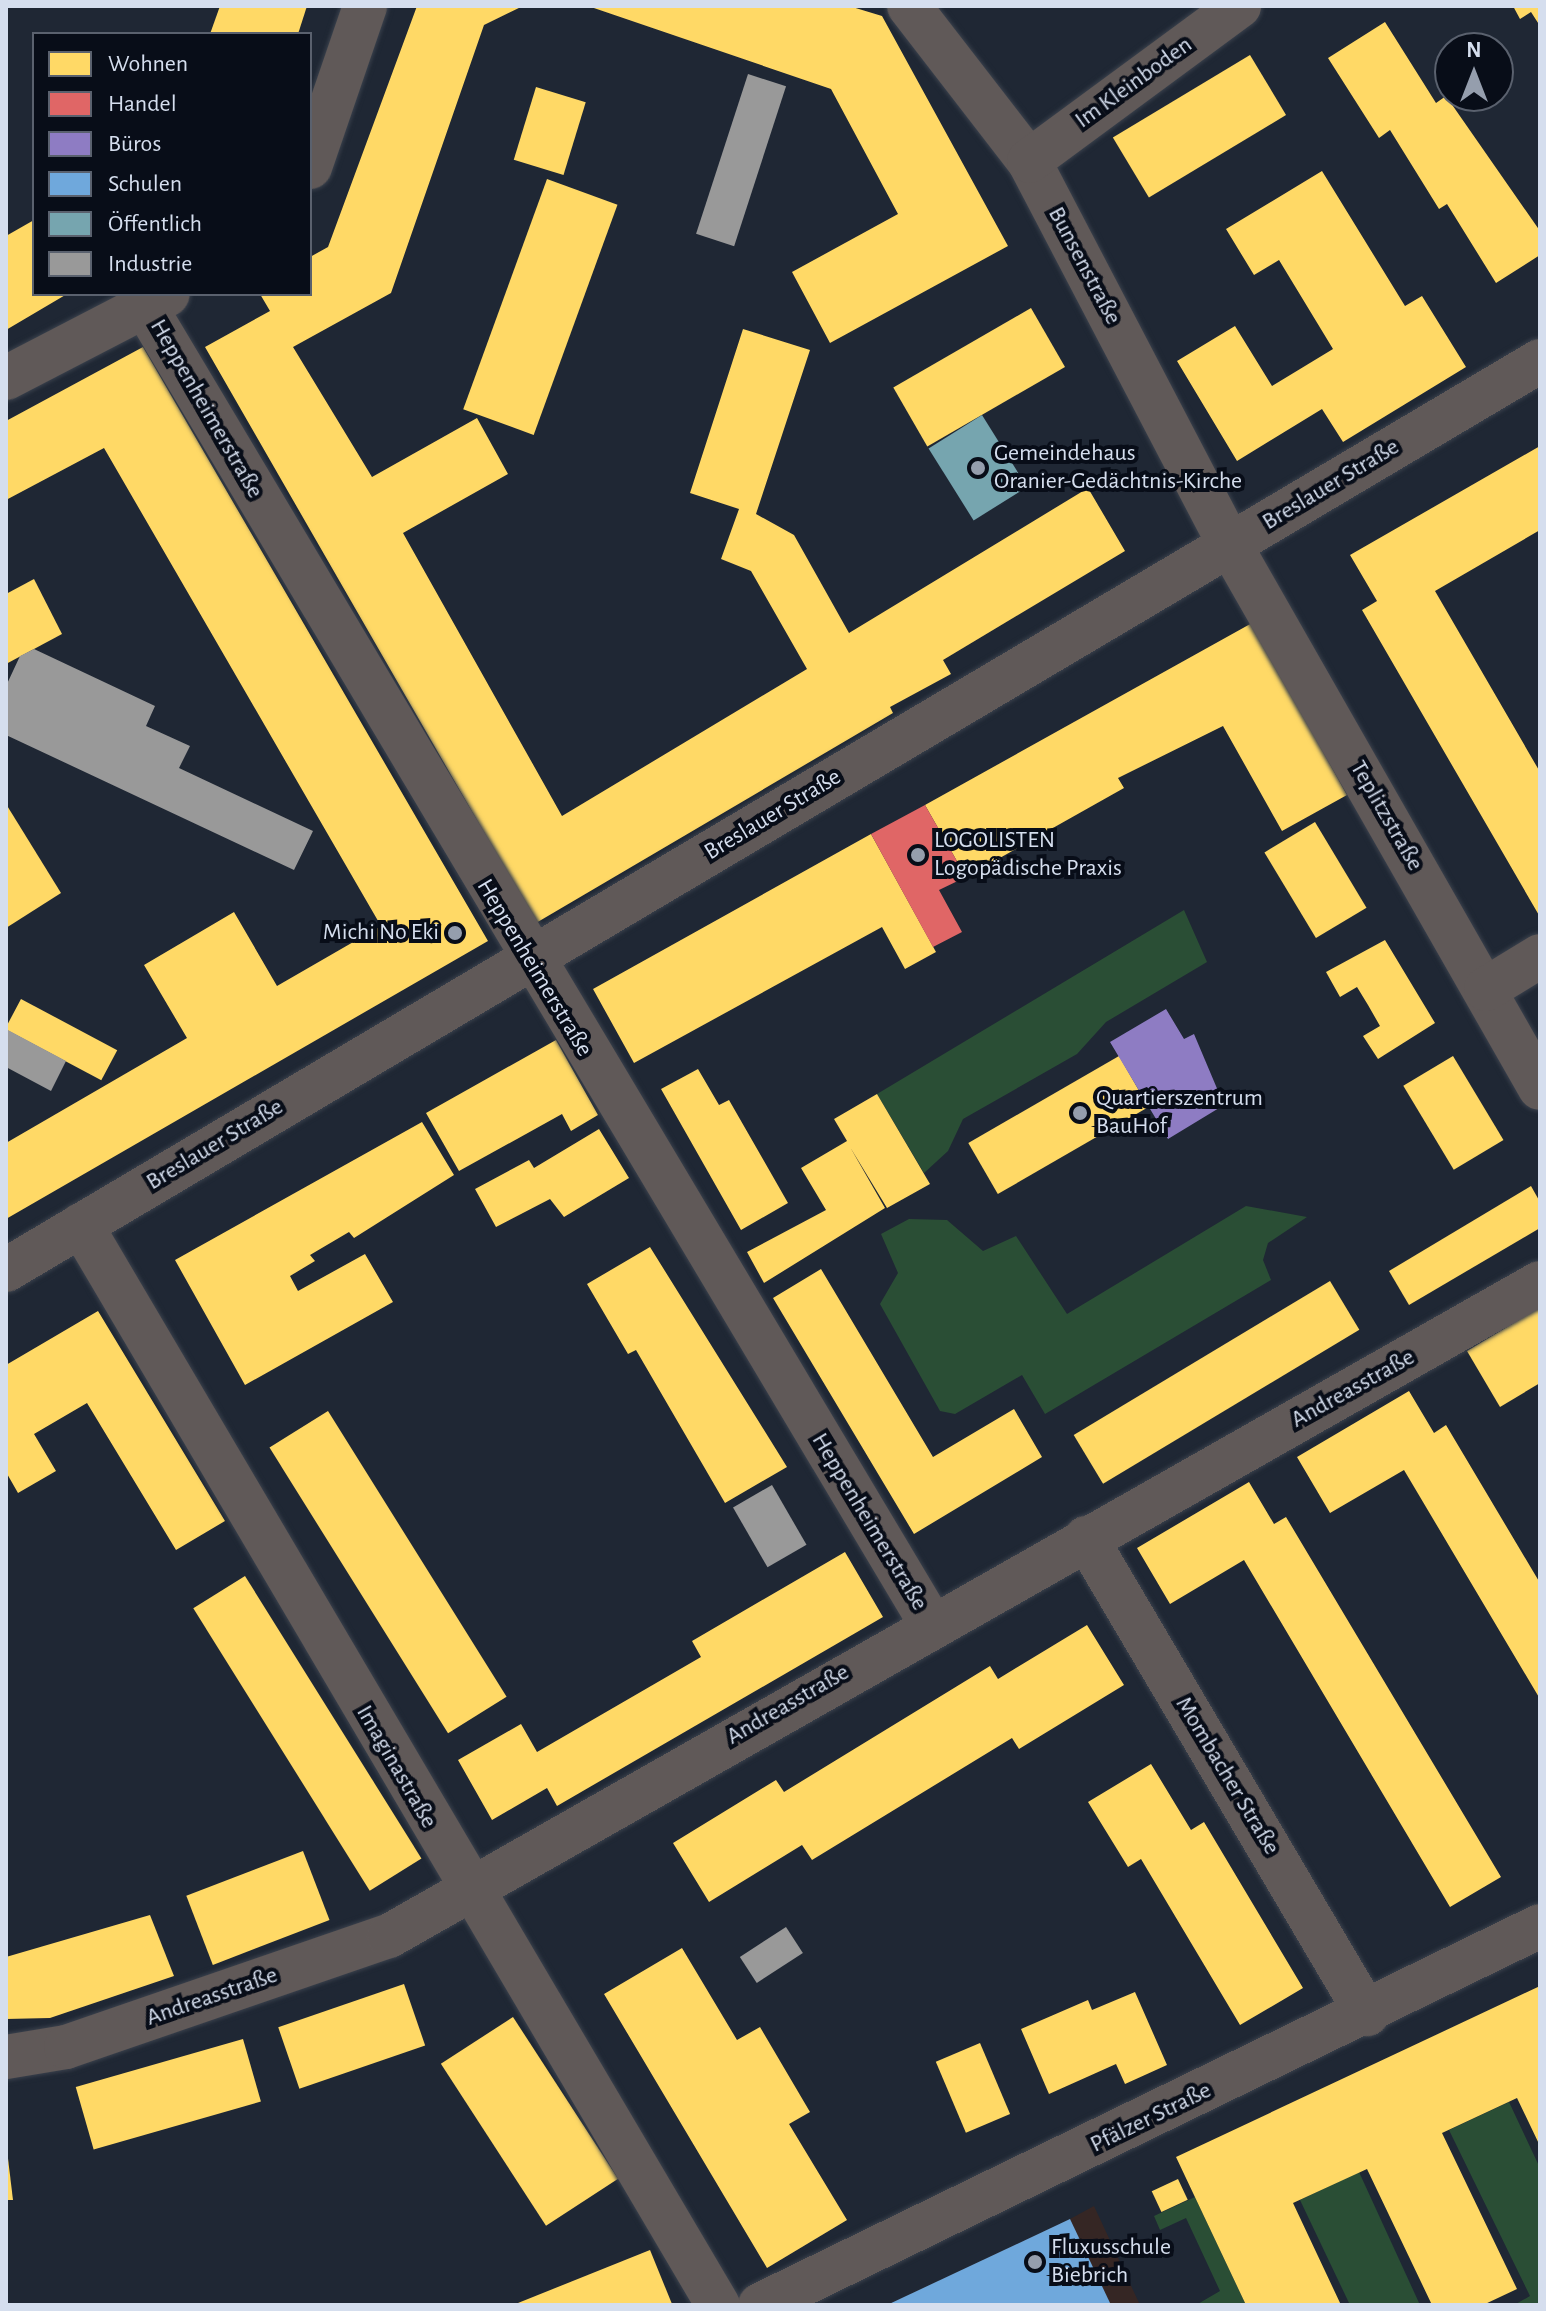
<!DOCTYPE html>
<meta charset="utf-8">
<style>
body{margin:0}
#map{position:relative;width:1546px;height:2311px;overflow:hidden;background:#1f2734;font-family:"Alegreya Sans",sans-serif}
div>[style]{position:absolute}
.education>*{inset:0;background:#352624}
.green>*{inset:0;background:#2a4e35}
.homes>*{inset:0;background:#ffd966;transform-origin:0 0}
.shops>*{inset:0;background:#e06666}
.offices>*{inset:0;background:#8e7cc3}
.schools>*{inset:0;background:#6fa8dc}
.public>*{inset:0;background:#76a5af;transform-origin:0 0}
.industry>*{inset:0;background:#999;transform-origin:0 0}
.roads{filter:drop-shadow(0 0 2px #3a414c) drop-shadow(0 0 2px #3a414c)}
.minor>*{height:44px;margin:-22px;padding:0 22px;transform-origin:22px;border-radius:22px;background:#605958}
.dots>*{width:22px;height:22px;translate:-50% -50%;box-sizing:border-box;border:4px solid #080d18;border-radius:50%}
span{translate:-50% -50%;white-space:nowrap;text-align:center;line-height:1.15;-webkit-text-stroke:8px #080d18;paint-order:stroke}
.street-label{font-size:24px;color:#d5deee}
.poi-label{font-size:24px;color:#d5deee}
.left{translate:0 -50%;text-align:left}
.right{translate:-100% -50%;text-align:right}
.frame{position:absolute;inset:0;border:8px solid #d5deee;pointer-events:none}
.legend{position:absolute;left:32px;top:32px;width:280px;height:264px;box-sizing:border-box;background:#080d18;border:2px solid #5a616e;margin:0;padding:10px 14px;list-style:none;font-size:24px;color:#d5deee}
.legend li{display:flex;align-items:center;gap:16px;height:40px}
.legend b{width:40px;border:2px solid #5a616e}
.north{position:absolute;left:1434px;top:32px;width:80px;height:80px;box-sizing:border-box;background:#080d18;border:2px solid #5a616e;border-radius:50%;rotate:0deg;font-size:22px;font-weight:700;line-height:32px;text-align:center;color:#d5deee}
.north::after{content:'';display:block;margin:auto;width:28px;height:36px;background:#959ead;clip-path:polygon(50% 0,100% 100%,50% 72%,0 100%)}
</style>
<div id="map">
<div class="education">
<i style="clip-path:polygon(1094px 2206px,1140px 2305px,887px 2305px,1070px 2219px)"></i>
</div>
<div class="green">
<i style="clip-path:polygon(1184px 910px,1207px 962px,1106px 1022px,1077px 1054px,963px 1119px,948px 1151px,924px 1173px,877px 1094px)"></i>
<i style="clip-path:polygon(1246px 1206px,1307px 1217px,1268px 1243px,1263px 1260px,1271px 1280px,1045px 1414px,1022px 1375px,955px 1414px,940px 1411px,880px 1304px,898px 1273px,881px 1234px,909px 1219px,947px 1220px,983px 1251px,1016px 1236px,1067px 1314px)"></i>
<i style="clip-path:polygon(1509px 2102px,1540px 2168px,1540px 2305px,1514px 2305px,1530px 2296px,1449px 2130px)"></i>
<i style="clip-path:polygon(1359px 2172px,1420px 2305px,1350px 2305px,1300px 2200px)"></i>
<i style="clip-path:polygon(1195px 2197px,1246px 2305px,1196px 2305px,1220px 2291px,1186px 2218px,1160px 2230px,1154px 2216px)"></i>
</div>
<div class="homes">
<i style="clip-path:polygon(220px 6px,307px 6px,298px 34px,210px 34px)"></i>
<i style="clip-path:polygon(417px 6px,523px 6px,484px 25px,391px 293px,293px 347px,372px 477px,477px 418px,508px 474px,403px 533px,562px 816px,807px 669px,751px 571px,721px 559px,739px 509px,690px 493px,743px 329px,810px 350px,756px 514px,794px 535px,849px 633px,1088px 488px,1125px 551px,943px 660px,951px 674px,890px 707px,893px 713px,536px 923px,205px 347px,270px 311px,260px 294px,310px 294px,310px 257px,328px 247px)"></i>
<i style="clip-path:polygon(588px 6px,849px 6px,882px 16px,1008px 246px,830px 343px,792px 272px,898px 214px,831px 89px)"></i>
<i style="clip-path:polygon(1513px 6px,1540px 6px,1540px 26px,1531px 12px,1520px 19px)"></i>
<i style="clip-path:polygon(1385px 22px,1436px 103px,1446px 96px,1540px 231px,1540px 255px,1496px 283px,1447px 204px,1439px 209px,1390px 130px,1379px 138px,1328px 58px)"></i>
<i style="left:1250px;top:55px;width:70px;height:160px;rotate:59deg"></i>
<i style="left:536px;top:87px;width:52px;height:76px;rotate:17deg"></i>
<i style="clip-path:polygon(1322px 171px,1405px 306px,1422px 296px,1466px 367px,1343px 442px,1322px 409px,1237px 461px,1177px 361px,1235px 326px,1272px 386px,1333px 349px,1279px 260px,1254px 275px,1226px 229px)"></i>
<i style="left:547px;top:179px;width:75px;height:245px;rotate:20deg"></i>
<i style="clip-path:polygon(34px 220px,34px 294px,67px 294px,6px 330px,6px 236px)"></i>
<i style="left:1031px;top:308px;width:68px;height:159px;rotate:60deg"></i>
<i style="clip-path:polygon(143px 347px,488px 941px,6px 1219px,6px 1143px,187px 1038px,144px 965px,234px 912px,277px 986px,381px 926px,104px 448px,6px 500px,6px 421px)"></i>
<i style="clip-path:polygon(1540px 446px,1540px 530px,1435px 591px,1540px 772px,1540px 917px,1362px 610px,1377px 601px,1350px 555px)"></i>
<i style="clip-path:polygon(34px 579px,62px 634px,6px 664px,6px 594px)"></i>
<i style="clip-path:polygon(1252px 623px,1347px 795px,1282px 831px,1223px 726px,1118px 778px,1124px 788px,966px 877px,925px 805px)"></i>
<i style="clip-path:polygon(6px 804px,61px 893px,6px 928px)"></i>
<i style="left:1315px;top:822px;width:100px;height:59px;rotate:59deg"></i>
<i style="clip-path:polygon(871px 834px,936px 952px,905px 969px,882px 927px,634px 1063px,593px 989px)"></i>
<i style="clip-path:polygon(1385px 940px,1435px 1023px,1378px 1059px,1363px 1036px,1380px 1026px,1368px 1005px,1357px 987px,1340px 997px,1326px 972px)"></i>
<i style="left:21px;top:999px;width:109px;height:34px;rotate:28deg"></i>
<i style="clip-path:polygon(556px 1040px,598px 1115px,571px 1131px,562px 1114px,459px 1171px,426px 1113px)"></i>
<i style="left:1119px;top:1056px;width:59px;height:174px;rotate:60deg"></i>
<i style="left:1453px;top:1056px;width:98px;height:58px;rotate:59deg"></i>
<i style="clip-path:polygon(698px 1069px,719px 1105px,729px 1100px,788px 1203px,741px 1230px,661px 1089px)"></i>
<i style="clip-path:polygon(877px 1094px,930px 1184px,887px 1208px,850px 1147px,885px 1208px,764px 1283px,747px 1252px,826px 1210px,801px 1168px,847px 1141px,834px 1119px)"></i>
<i style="clip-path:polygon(422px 1122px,454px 1175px,354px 1238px,349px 1232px,310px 1255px,315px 1261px,290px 1276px,298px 1291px,365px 1254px,393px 1302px,245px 1385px,175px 1260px)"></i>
<i style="clip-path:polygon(599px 1129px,629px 1178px,564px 1217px,550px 1199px,496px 1227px,475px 1189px,529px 1160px,534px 1168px)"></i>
<i style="clip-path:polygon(1531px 1186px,1540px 1202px,1540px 1228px,1409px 1305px,1389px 1271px)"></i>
<i style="clip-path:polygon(650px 1247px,787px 1467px,725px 1503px,636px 1350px,628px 1354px,587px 1284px)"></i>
<i style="clip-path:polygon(821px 1269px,933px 1457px,1014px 1409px,1042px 1457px,914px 1534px,773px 1298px)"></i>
<i style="left:1330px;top:1281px;width:57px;height:299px;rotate:59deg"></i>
<i style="clip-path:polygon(1540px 1307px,1540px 1383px,1500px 1407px,1467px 1351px)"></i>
<i style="clip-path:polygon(98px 1311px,225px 1521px,176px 1550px,87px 1403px,34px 1434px,56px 1471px,18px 1493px,6px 1472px,6px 1365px)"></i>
<i style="clip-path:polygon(1409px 1391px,1434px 1433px,1446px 1425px,1540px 1583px,1540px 1699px,1404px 1470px,1330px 1513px,1297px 1457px)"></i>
<i style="left:328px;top:1411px;width:337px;height:69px;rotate:58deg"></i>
<i style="clip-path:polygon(1249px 1482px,1274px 1524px,1286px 1517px,1501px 1877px,1450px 1907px,1244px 1560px,1170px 1604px,1137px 1548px)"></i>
<i style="clip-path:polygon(845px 1552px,883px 1617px,557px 1806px,547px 1788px,492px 1820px,458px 1760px,521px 1724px,537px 1752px,701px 1657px,692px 1641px)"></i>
<i style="left:245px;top:1576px;width:333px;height:61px;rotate:58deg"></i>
<i style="clip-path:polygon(1087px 1625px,1124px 1685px,1019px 1749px,1012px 1738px,812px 1860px,802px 1845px,709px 1902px,673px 1843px,776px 1780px,784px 1792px,990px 1666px,998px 1679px)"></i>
<i style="clip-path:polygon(1151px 1764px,1191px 1830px,1204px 1822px,1303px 1988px,1240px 2025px,1141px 1859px,1128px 1867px,1088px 1802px)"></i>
<i style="left:303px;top:1851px;width:74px;height:125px;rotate:69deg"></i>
<i style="clip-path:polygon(150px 1915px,174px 1976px,50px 2018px,6px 2019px,6px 1957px)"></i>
<i style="clip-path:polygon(682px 1948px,737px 2040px,760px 2027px,810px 2112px,789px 2124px,847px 2220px,767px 2268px,604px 1994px)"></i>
<i style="left:404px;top:1984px;width:65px;height:133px;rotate:71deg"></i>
<i style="clip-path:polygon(1540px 1986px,1540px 2146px,1517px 2098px,1442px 2133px,1517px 2289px,1483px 2305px,1432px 2305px,1367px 2169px,1293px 2203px,1341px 2305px,1246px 2305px,1176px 2157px)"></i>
<i style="clip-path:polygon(1135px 1992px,1167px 2065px,1125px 2084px,1116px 2064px,1049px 2094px,1021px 2029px,1088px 2000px,1092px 2010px)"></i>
<i style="left:513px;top:2017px;width:193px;height:86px;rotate:57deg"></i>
<i style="left:243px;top:2039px;width:65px;height:174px;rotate:74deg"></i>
<i style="left:980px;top:2043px;width:77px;height:48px;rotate:67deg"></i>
<i style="clip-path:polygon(6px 2142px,13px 2200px,6px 2200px)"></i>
<i style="left:1178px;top:2179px;width:23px;height:29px;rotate:65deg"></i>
<i style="clip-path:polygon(650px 2250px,672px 2304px,513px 2305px)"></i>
</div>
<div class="shops">
<i style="clip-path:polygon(925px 805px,966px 877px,939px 890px,962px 932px,933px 947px,871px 834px)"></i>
</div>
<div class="offices">
<i style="clip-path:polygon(1166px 1009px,1184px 1039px,1194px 1034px,1224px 1105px,1168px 1139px,1110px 1042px)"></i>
</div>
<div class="schools">
<i style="clip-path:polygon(1070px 2219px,1111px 2305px,887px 2305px)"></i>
</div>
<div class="public">
<i style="left:982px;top:415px;width:85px;height:63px;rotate:58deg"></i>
</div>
<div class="industry">
<i style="left:748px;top:74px;width:40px;height:168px;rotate:18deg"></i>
<i style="clip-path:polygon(34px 649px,155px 706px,146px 726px,190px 746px,179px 768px,313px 831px,294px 870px,6px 735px,6px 686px,20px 656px)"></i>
<i style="clip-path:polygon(6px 1029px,66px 1061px,51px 1091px,6px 1067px)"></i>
<i style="left:772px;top:1485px;width:69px;height:45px;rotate:60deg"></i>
<i style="left:786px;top:1927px;width:31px;height:55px;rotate:57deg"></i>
</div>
<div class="roads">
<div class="minor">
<i style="left:909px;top:6px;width:196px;rotate:52.3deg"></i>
<i style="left:1029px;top:161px;width:433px;rotate:62.4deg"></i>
<i style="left:1230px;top:545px;width:625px;rotate:60.28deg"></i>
<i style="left:1029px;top:161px;width:261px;rotate:-36.4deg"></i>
<i style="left:310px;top:167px;width:170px;rotate:-71.1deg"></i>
<i style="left:146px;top:308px;width:1530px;rotate:59.18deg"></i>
<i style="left:6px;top:378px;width:182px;rotate:-27.4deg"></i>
<i style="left:1486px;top:989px;width:63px;rotate:-31.4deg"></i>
<i style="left:81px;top:1225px;width:1254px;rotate:59.47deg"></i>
<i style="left:6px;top:1270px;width:1783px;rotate:-30.65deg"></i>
<i style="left:1086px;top:1538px;width:553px;rotate:59.45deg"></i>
<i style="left:6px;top:2057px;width:61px;rotate:-9.5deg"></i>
<i style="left:66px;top:2047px;width:342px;rotate:-19deg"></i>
<i style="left:389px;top:1936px;width:1323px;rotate:-29.57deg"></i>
<i style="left:760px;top:2305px;width:867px;rotate:-25.91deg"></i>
</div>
</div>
<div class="dots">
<i style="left:978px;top:468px;background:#959ead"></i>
<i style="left:918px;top:855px;background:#959ead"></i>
<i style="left:455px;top:933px;background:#959ead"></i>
<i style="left:1080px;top:1113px;background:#959ead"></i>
<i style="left:1035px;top:2262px;background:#959ead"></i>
</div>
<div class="street-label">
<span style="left:1134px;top:83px;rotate:-36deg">Im Kleinboden</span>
<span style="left:1084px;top:266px;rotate:62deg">Bunsenstraße</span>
<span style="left:206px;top:409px;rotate:60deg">Heppenheimerstraße</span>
<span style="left:1331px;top:485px;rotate:-31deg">Breslauer Straße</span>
<span style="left:773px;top:815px;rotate:-31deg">Breslauer Straße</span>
<span style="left:1386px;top:816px;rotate:60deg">Teplitzstraße</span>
<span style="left:534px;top:968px;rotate:59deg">Heppenheimerstraße</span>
<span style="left:215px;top:1145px;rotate:-31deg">Breslauer Straße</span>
<span style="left:1353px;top:1389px;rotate:-29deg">Andreasstraße</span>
<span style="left:869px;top:1522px;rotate:59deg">Heppenheimerstraße</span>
<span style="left:788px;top:1705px;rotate:-30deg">Andreasstraße</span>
<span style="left:396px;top:1767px;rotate:60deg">Imaginastraße</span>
<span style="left:1227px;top:1776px;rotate:59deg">Mombacher Straße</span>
<span style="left:212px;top:1997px;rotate:-19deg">Andreasstraße</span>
<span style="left:1151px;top:2118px;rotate:-26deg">Pfälzer Straße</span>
</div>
<div class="poi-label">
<span class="left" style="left:994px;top:468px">Gemeindehaus<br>Oranier-Gedächtnis-Kirche</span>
<span class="left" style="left:934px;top:855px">LOGOLISTEN<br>Logopädische Praxis</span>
<span class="right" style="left:439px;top:933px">Michi No Eki</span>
<span class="left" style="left:1096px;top:1113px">Quartierszentrum<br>BauHof</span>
<span class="left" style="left:1051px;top:2262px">Fluxusschule<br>Biebrich</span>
</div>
<div class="frame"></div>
<ul class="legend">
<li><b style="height:22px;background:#ffd966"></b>Wohnen</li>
<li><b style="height:22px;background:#e06666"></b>Handel</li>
<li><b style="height:22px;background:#8e7cc3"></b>Büros</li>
<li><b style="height:22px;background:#6fa8dc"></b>Schulen</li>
<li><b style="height:22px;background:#76a5af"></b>Öffentlich</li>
<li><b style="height:22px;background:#999"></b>Industrie</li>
</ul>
<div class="north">N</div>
</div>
